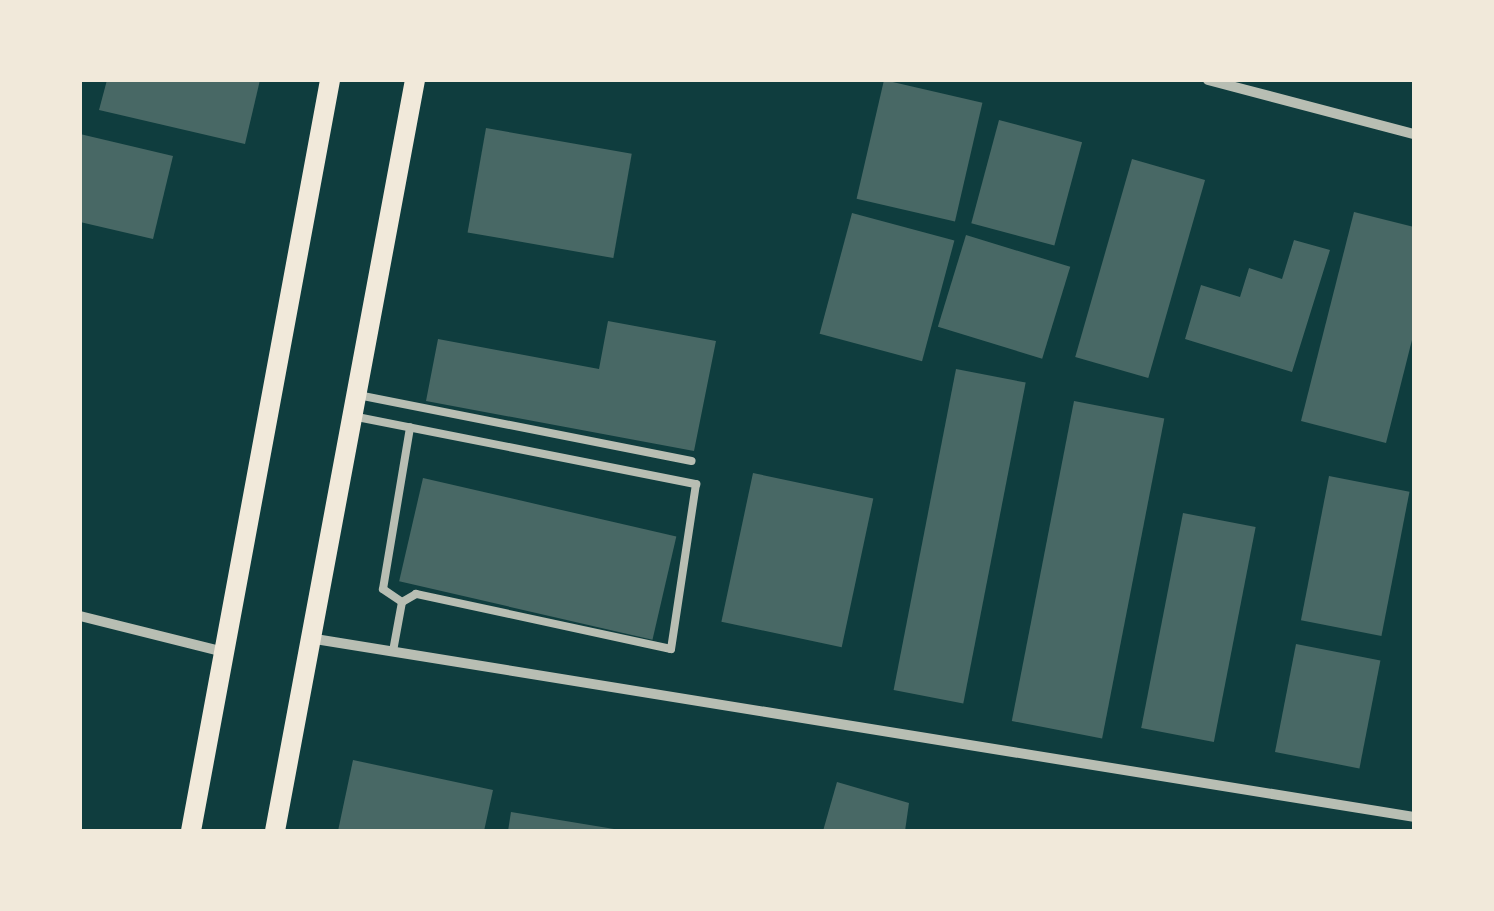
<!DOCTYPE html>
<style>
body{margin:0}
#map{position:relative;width:1494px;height:911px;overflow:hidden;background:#0f3d3e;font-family:"Sofia Sans Condensed",sans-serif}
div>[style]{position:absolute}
.building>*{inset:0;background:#486865;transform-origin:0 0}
.service>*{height:8px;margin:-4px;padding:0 4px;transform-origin:4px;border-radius:4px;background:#b8beb3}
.minor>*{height:10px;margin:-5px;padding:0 5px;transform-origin:5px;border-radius:5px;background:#b8beb3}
.secondary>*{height:20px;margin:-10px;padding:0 10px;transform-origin:10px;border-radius:10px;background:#f1e9da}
span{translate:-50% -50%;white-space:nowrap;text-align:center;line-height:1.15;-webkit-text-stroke:10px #f1e9da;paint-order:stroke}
.frame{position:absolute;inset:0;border:82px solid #f1e9da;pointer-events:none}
</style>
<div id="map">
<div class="building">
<i style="clip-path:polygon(107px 80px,260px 80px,245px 144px,99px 110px)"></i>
<i style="left:884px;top:80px;width:101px;height:122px;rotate:13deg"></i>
<i style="left:999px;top:120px;width:86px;height:107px;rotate:15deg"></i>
<i style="left:486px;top:128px;width:148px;height:106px;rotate:10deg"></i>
<i style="clip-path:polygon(80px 134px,173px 156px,153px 239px,80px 222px)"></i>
<i style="left:1132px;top:159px;width:76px;height:206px;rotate:16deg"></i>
<i style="clip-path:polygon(1354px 212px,1414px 227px,1414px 332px,1386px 443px,1301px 421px)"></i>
<i style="left:852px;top:213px;width:106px;height:125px;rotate:15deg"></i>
<i style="left:966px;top:235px;width:109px;height:96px;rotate:17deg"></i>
<i style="clip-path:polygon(1294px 240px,1330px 250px,1292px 372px,1185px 339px,1201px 285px,1240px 297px,1249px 268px,1282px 279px)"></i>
<i style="clip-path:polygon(608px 321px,716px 341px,694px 451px,426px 401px,438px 339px,599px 369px)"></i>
<i style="left:956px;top:369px;width:71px;height:327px;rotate:11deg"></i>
<i style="left:1074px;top:401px;width:92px;height:326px;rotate:11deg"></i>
<i style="left:753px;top:473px;width:123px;height:152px;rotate:12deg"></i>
<i style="left:1329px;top:476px;width:82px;height:147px;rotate:11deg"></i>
<i style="left:423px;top:478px;width:260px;height:106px;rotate:13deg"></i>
<i style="left:1183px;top:513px;width:74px;height:219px;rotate:11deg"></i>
<i style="left:1296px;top:644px;width:86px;height:110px;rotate:11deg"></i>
<i style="clip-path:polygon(353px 760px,493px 790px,484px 831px,338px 831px)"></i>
<i style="clip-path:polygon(837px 782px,909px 803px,905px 831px,823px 831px)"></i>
<i style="clip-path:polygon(511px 812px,614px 829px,614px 831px,508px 831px)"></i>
</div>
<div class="service">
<i style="left:358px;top:395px;width:340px;rotate:11.2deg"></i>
<i style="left:357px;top:417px;width:346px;rotate:11.2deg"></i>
<i style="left:696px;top:484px;width:167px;rotate:98.6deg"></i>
<i style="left:671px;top:649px;width:261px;rotate:-167.8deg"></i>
<i style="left:416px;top:594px;width:16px;rotate:150deg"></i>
<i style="left:402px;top:602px;width:50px;rotate:100.4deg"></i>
<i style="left:402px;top:602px;width:23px;rotate:-146deg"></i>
<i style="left:383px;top:589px;width:164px;rotate:-80.5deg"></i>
</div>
<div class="minor">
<i style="left:1208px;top:80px;width:213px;rotate:14.7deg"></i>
<i style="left:80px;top:616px;width:148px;rotate:14deg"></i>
<i style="left:309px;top:638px;width:1119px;rotate:9.2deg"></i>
</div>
<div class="secondary">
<i style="left:191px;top:831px;width:764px;rotate:-79.51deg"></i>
<i style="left:275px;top:831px;width:764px;rotate:-79.44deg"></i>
</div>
<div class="frame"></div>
</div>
